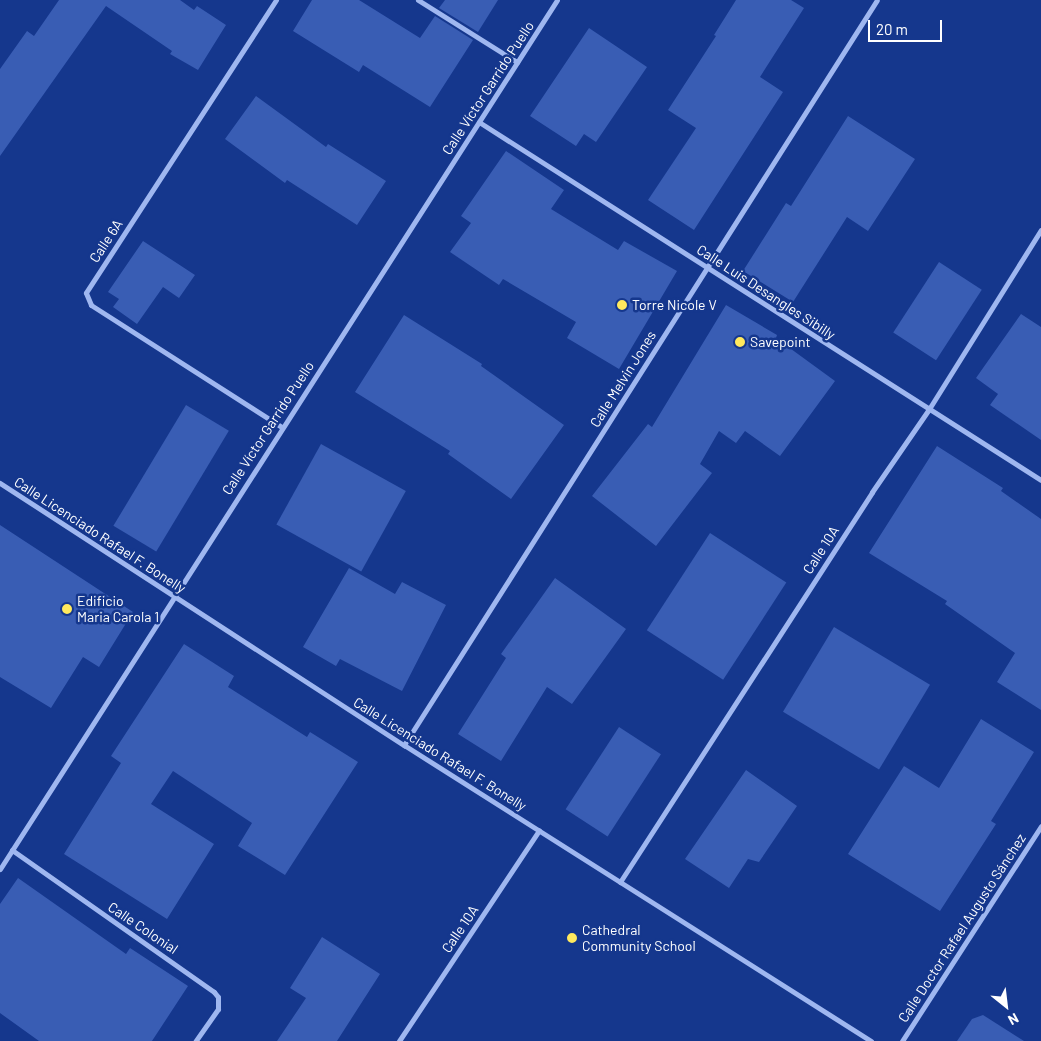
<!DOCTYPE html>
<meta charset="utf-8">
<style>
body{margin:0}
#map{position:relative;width:1041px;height:1041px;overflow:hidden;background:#15378d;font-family:Barlow,sans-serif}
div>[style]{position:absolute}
.building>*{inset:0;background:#395db4;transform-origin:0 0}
.minor>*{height:5px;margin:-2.5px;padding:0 2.5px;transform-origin:2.5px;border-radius:2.5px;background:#9fb7f0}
.dots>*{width:14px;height:14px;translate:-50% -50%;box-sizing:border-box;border:2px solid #15378d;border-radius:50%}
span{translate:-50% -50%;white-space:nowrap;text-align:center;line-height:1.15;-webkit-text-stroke:5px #15378d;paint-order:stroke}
.street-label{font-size:14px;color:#fff}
.poi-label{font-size:14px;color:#fff}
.left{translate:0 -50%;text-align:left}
.north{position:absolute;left:981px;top:981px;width:50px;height:50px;-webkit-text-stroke:4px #15378d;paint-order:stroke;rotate:151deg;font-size:14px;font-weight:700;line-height:20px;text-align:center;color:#fff}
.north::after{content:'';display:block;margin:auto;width:18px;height:22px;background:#fff;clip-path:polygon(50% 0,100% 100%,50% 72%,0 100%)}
.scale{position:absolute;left:868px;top:20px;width:74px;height:22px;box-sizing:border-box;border:2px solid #fff;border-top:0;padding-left:6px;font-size:15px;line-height:18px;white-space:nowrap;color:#fff;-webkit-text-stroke:4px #15378d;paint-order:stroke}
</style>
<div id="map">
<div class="building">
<i style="clip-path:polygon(59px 0,180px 0,194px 10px,197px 6px,226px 25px,198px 70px,170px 54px,172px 51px,106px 6px,0 156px,0 69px,27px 31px,34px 36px)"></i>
<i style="clip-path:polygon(312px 0,359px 0,420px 38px,435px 16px,473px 40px,430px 107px,363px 65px,359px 72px,293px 31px)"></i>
<i style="clip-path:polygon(445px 0,498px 0,478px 32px,439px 8px)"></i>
<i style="clip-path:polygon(736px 0,791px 0,804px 8px,760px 77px,783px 92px,694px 230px,648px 200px,696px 128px,668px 110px,716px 36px,714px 35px)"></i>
<i style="clip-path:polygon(589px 28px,647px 67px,596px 142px,584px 134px,576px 146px,530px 116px)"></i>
<i style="clip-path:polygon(256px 96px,326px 147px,328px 144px,386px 181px,357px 225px,287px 180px,285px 183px,225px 139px)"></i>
<i style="clip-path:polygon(848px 116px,915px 159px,868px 231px,847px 217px,793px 302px,743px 271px,786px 203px,791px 206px)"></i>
<i style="clip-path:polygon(506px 151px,564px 190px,551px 209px,618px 250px,624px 241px,677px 271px,619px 369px,567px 338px,576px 322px,503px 279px,499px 285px,450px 252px,471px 223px,461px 216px)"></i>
<i style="clip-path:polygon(143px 241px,195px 275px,179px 298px,163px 287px,137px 324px,113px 307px,119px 299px,108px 292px)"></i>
<i style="left:939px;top:262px;width:51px;height:84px;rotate:33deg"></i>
<i style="clip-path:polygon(726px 305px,777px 335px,776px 338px,835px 381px,780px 456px,745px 431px,736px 443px,719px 431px,700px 464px,712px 473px,656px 546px,592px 496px,648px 424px,652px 427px)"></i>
<i style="clip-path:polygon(1021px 314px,1041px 327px,1041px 440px,990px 405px,998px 394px,976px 378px)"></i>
<i style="clip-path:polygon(404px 315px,482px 364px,481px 366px,564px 425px,511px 499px,448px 454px,450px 451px,355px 392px)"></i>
<i style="left:186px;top:405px;width:50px;height:141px;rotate:31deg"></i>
<i style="left:321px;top:444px;width:97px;height:92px;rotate:29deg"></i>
<i style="clip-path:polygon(937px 446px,1003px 488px,1001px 491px,1041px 519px,1041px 710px,997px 682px,1015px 653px,945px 604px,947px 601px,869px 553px)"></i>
<i style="clip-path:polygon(0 525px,133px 612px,99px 667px,83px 657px,51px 708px,0 677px)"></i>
<i style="left:710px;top:533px;width:91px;height:116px;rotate:33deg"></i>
<i style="clip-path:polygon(349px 568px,395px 594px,402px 582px,446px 605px,402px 691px,340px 659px,336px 666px,303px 647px)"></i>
<i style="clip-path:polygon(555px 578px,626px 629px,572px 704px,547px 687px,501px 761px,458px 734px,506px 658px,501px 654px)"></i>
<i style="left:834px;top:627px;width:112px;height:99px;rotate:31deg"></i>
<i style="clip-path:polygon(184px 644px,234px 676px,228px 687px,307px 737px,310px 732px,358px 762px,285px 875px,238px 846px,252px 823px,173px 771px,151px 804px,214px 844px,167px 919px,64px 854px,121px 763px,111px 756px)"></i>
<i style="clip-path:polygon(981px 719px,1034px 752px,991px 821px,996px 824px,940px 911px,848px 854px,904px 766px,939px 788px)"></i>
<i style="left:619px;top:727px;width:50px;height:98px;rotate:33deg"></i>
<i style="clip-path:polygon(746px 770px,797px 806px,759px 862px,748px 859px,729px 888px,685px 859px)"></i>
<i style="clip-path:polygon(18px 878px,126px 954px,130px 948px,188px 986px,152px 1041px,39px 1041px,0 1013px,0 904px)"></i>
<i style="clip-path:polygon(322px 937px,380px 974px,337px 1041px,277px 1041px,306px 998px,290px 988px)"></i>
<i style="clip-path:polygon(983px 1015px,1024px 1041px,957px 1041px,972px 1019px)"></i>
</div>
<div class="minor">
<i style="left:276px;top:0;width:349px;rotate:123deg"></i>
<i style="left:86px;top:293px;width:13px;rotate:67deg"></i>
<i style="left:91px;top:305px;width:227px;rotate:32.6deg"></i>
<i style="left:418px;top:0;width:117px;rotate:32.1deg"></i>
<i style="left:479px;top:122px;width:666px;rotate:32.5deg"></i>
<i style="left:0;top:483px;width:482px;rotate:33deg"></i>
<i style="left:404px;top:745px;width:553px;rotate:32.37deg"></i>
<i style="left:404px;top:745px;width:882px;rotate:-57.59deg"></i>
<i style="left:12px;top:850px;width:247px;rotate:35.1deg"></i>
<i style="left:214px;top:992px;width:6px;rotate:51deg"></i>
<i style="left:218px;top:997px;width:12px;rotate:90deg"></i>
<i style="left:218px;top:1009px;width:39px;rotate:125deg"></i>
<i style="left:0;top:869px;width:1032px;rotate:-57.34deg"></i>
<i style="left:620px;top:882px;width:464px;rotate:-57.1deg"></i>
<i style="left:872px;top:492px;width:101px;rotate:-55.5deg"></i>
<i style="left:929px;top:409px;width:211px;rotate:-58deg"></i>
<i style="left:399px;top:1041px;width:253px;rotate:-56.4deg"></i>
<i style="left:902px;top:1041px;width:256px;rotate:-57.1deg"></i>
</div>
<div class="dots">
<i style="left:622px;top:305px;background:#ffe95e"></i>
<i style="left:740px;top:342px;background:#ffe95e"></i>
<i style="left:67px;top:609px;background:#ffe95e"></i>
<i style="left:572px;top:938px;background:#ffe95e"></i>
</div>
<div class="street-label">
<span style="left:488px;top:88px;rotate:-57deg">Calle Víctor Garrido Puello</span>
<span style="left:106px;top:241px;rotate:-57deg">Calle 6A</span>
<span style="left:766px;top:292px;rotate:33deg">Calle Luis Desangles Sibilly</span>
<span style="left:623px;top:379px;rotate:-58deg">Calle Melvin Jones</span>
<span style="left:268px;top:428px;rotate:-57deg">Calle Víctor Garrido Puello</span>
<span style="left:100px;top:535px;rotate:33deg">Calle Licenciado Rafael F. Bonelly</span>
<span style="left:821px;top:550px;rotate:-57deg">Calle 10A</span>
<span style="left:440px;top:754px;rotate:32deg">Calle Licenciado Rafael F. Bonelly</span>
<span style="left:143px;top:928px;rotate:34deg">Calle Colonial</span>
<span style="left:962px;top:928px;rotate:-57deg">Calle Doctor Rafael Augusto Sánchez</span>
<span style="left:460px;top:929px;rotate:-56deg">Calle 10A</span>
</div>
<div class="poi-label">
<span class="left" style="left:632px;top:305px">Torre Nicole V</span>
<span class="left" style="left:750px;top:342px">Savepoint</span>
<span class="left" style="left:77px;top:609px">Edificio<br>Maria Carola 1</span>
<span class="left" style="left:582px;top:938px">Cathedral<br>Community School</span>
</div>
<div class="north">N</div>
<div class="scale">20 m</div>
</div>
